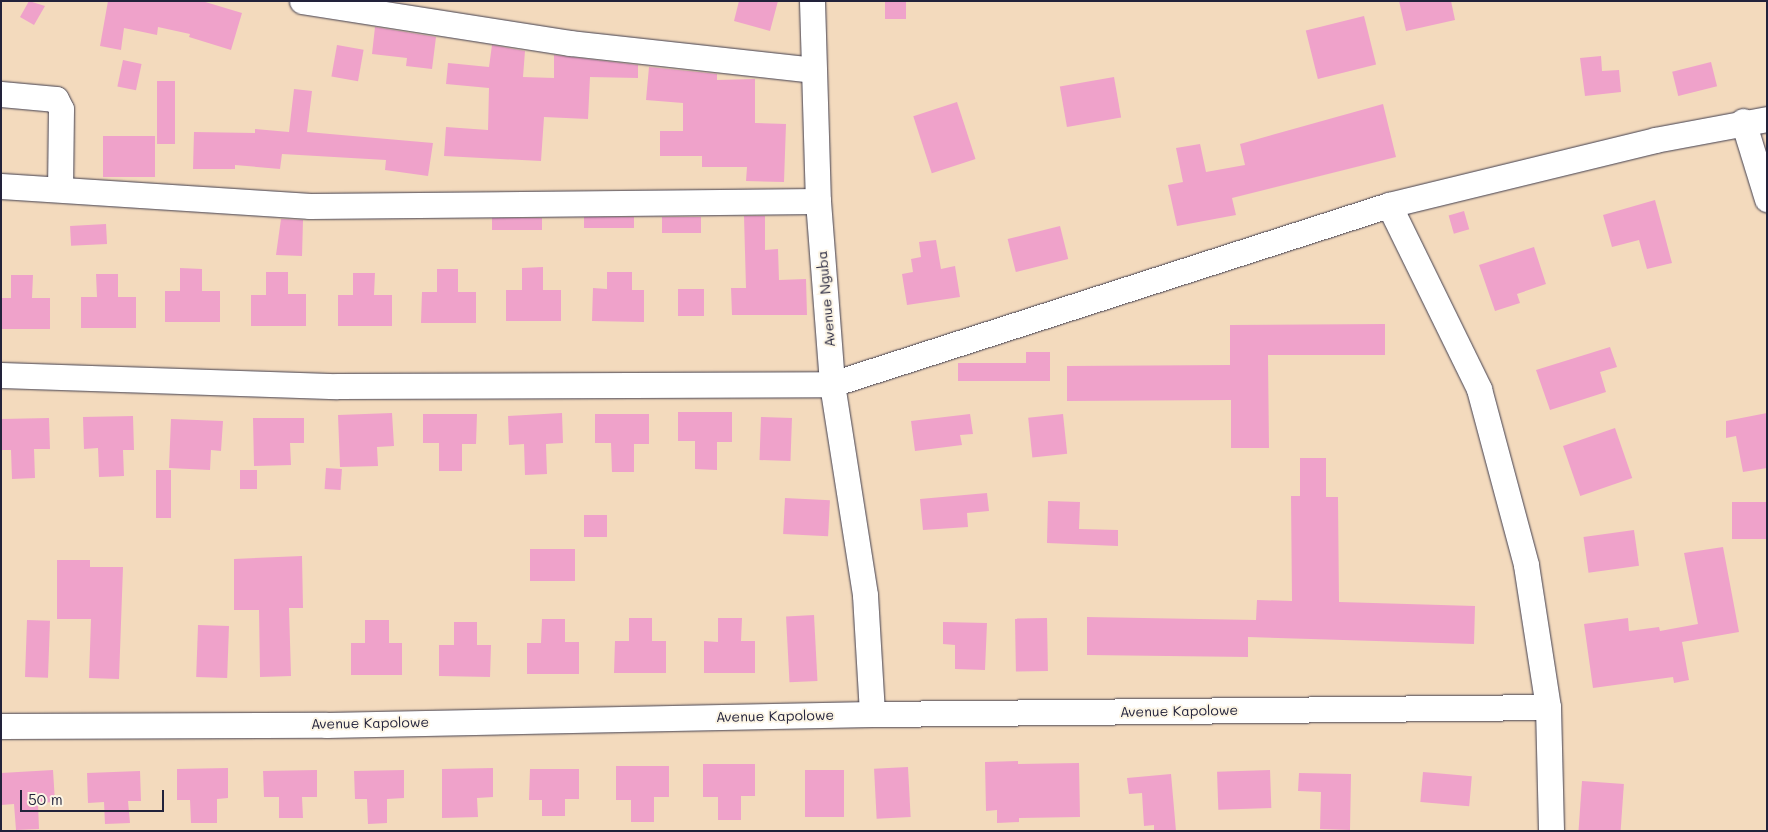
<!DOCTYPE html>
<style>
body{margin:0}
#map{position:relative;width:1768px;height:832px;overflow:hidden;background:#f3dabd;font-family:Mali,sans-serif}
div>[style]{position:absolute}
.building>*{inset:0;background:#efa2ca;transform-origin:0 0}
.roads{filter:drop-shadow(0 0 1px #413e4e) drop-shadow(0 0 1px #413e4e)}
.minor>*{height:25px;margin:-12.5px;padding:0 12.5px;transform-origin:12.5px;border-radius:12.5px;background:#fff}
span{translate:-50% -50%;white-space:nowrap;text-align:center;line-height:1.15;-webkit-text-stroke:4px #fcf5e5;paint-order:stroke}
.street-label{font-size:14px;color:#22223b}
.frame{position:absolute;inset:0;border:2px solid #22223b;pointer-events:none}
.scale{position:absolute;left:20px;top:790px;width:144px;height:22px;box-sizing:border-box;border:2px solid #22223b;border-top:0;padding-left:6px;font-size:15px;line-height:18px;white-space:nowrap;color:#22223b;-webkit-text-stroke:4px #fcf5e5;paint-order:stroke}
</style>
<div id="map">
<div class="building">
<i style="clip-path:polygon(29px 1px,45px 6px,34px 25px,20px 17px)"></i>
<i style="clip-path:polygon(108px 1px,202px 1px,242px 13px,231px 50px,189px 37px,190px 34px,158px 27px,157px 35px,124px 28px,121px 50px,100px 46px)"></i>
<i style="clip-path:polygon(739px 1px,778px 1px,770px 31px,734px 21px)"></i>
<i style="left:885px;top:1px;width:21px;height:18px"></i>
<i style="clip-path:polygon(1399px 1px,1451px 1px,1455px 20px,1406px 31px)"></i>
<i style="left:1364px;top:16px;width:50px;height:60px;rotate:76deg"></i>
<i style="clip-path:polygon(375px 27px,436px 37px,432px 69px,406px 66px,407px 58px,372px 54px)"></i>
<i style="left:337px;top:45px;width:27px;height:32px;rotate:10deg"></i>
<i style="clip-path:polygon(492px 45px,525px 51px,523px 77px,554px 78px,554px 55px,638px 65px,638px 78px,590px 77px,588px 119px,544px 117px,541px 161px,444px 156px,446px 127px,488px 130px,489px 88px,446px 84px,448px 63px,489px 67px)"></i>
<i style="clip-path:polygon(1601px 56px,1602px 71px,1619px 70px,1621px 92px,1585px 96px,1580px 58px)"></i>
<i style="left:123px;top:60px;width:19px;height:27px;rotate:12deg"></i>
<i style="left:1711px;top:62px;width:25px;height:40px;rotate:76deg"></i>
<i style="clip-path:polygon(649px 67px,717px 74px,717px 80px,755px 79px,755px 123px,786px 124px,784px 182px,746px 181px,747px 167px,702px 167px,702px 156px,660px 156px,660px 131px,683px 131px,683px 103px,646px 100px)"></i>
<i style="left:1114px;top:77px;width:41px;height:55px;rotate:80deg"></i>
<i style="left:157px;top:81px;width:18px;height:63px"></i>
<i style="clip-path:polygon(294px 89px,312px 91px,307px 132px,433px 143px,428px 176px,385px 170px,386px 160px,282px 154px,280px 169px,235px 165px,235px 169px,193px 169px,194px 132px,255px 133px,255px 129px,289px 132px)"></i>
<i style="left:957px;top:102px;width:60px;height:46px;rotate:72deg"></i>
<i style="clip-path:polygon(1383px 104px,1396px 157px,1232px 198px,1236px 215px,1177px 226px,1168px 185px,1183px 182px,1176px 148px,1200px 144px,1206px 172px,1245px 165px,1240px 144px)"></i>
<i style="left:103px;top:136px;width:52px;height:41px"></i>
<i style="clip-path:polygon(1655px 200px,1672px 263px,1647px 269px,1639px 240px,1612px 247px,1603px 215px)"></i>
<i style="left:1464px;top:211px;width:19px;height:16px;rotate:74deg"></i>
<i style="clip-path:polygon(744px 216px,765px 216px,765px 250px,778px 249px,779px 280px,806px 279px,807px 315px,732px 315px,731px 288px,746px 288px)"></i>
<i style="left:634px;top:217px;width:11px;height:50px;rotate:90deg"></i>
<i style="left:662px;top:217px;width:39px;height:16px"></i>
<i style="left:542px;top:218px;width:12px;height:50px;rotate:90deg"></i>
<i style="clip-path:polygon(281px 219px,303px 220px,302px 256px,276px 255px)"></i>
<i style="left:106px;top:224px;width:20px;height:36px;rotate:87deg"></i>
<i style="left:1060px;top:226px;width:34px;height:54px;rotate:76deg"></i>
<i style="clip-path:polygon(936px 240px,941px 269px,955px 266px,960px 297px,907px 305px,902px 274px,913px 272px,911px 259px,921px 257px,919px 242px)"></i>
<i style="clip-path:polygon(1534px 247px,1546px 284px,1517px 294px,1520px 303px,1495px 311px,1479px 265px)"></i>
<i style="clip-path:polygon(543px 267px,543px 290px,561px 290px,561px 321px,506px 321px,506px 290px,522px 290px,522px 268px)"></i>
<i style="clip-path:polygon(180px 268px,202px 269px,202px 291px,220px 291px,220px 322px,165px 322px,165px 291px,180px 291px)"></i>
<i style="clip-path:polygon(437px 269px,458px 269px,458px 292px,476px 292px,476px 323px,421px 323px,422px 292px,437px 292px)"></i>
<i style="clip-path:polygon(266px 272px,288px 272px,288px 294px,306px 294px,306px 326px,251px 326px,251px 295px,266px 295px)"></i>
<i style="clip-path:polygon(607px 272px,632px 272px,632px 290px,644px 290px,644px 322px,592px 321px,593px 288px,607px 289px)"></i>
<i style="clip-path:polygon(353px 273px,375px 273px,374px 295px,392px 295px,392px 326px,338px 326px,338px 295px,353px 295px)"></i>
<i style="clip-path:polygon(96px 274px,118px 274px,118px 297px,136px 297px,136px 328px,81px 328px,81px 297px,97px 297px)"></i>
<i style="clip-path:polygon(11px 275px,33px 275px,32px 298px,50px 298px,50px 329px,1px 329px,1px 298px,11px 298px)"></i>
<i style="left:678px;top:289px;width:26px;height:27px"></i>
<i style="clip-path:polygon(1385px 324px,1385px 355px,1268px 355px,1269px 448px,1231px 448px,1231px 400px,1067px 401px,1067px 366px,1230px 365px,1230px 325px)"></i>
<i style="clip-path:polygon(1610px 347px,1617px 367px,1600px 372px,1606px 392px,1550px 410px,1536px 370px)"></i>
<i style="clip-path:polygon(1026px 352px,1050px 352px,1050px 381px,958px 381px,958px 363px,1026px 363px)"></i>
<i style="clip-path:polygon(678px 412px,732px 412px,732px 442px,717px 442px,717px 470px,695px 469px,695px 441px,678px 441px)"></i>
<i style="clip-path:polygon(392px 413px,394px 446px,377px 447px,378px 466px,340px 467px,338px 415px)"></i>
<i style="clip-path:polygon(562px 413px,563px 443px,546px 444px,547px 474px,525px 475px,524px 444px,509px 445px,508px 416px)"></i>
<i style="clip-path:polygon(1767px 413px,1767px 468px,1743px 472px,1736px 436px,1726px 438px,1726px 421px)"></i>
<i style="clip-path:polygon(423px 414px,477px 414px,476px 444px,462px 444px,462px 471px,439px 471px,439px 443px,423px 443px)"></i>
<i style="clip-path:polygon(595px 414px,649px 414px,649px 444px,634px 444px,634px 472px,612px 472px,611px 443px,595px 443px)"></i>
<i style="clip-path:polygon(970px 414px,973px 434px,960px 435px,962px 445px,915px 451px,911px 421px)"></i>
<i style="left:1063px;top:414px;width:40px;height:35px;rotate:84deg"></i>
<i style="clip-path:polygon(133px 416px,134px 450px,123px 450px,124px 476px,99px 477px,98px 448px,84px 449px,83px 417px)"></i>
<i style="left:761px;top:417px;width:31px;height:43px;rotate:2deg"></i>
<i style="clip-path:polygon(49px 418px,50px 449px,34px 449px,35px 478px,12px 479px,11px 450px,1px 450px,1px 419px)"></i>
<i style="clip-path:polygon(253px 418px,304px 418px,304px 443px,290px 443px,291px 465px,254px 466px)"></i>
<i style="clip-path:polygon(171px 419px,223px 421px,221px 451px,211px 450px,210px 470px,169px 468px)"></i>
<i style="left:1615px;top:428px;width:53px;height:55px;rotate:71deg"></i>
<i style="clip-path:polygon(1300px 458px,1326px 458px,1326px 497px,1338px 497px,1339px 602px,1475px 606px,1474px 644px,1248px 637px,1248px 657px,1087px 655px,1087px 617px,1256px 620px,1257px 600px,1292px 601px,1291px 496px,1300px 496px)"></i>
<i style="left:326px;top:468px;width:16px;height:21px;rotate:4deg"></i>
<i style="left:156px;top:470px;width:15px;height:48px"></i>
<i style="left:240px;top:470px;width:17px;height:19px"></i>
<i style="clip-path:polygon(987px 493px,989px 511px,967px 513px,968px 527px,923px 530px,920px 499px)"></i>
<i style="left:785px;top:498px;width:45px;height:36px;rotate:3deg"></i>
<i style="clip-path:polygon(1048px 501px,1080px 502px,1079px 529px,1118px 530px,1118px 546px,1047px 543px)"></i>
<i style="left:1767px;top:502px;width:37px;height:35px;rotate:90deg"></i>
<i style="left:584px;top:515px;width:23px;height:22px"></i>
<i style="left:1634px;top:530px;width:36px;height:51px;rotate:82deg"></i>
<i style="clip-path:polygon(1723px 547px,1739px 632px,1682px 642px,1689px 680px,1674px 683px,1673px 677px,1593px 688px,1584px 624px,1628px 618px,1629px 631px,1659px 627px,1660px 631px,1698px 624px,1684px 553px)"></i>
<i style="left:530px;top:549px;width:45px;height:32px"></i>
<i style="clip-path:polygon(302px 556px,303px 608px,289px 608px,291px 676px,260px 677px,259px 610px,234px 610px,234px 559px)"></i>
<i style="clip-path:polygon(57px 560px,90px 560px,90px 567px,123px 567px,119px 679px,89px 678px,91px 619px,57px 619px)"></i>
<i style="left:814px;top:615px;width:66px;height:28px;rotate:87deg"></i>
<i style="clip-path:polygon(629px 618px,652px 618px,652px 641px,666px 641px,666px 673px,614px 673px,615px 641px,629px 641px)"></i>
<i style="clip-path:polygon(718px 618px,742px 618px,741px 641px,755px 641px,755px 673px,704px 673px,704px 641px,718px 642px)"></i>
<i style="left:1047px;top:618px;width:53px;height:32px;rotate:89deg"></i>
<i style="clip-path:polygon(542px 619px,565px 619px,565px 642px,579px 642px,579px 674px,527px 674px,527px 643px,541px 643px)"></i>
<i style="left:27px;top:620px;width:23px;height:57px;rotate:2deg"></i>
<i style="clip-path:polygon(365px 620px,389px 620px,389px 643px,402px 643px,402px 675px,351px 675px,351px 643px,365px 643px)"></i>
<i style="clip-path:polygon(454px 622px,477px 622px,477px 645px,491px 645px,490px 677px,439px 676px,439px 645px,454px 645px)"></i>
<i style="clip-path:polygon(943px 622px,987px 623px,985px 670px,955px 669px,955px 645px,943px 644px)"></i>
<i style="left:198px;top:625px;width:31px;height:52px;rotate:2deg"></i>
<i style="clip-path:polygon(1018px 761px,1018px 764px,1079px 763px,1080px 817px,1019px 818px,1019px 822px,997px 823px,997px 810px,986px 811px,985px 762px)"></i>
<i style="clip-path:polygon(703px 764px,755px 764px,755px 796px,741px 796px,741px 820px,718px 820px,718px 797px,703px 797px)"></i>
<i style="clip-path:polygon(616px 766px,669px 766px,669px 797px,654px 797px,654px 822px,631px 822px,631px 800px,616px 800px)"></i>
<i style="left:908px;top:767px;width:50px;height:34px;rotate:87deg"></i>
<i style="clip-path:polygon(228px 768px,228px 798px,217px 799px,217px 823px,191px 823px,190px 800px,177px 800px,177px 769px)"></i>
<i style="clip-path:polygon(493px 768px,493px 797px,477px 798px,478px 817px,442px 818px,442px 769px)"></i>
<i style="clip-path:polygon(530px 769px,579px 769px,579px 799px,565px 799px,565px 816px,542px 816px,542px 800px,529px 800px)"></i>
<i style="clip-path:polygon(53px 770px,55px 802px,38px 803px,39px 829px,16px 830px,14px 804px,1px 805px,1px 773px)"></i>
<i style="clip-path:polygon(317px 770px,317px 797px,302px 797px,303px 818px,279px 818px,279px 797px,264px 797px,263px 771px)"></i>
<i style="clip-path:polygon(404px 770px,404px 798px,387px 799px,387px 823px,368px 824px,367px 799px,355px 799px,354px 771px)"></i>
<i style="left:805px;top:770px;width:39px;height:47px"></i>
<i style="left:1270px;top:770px;width:38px;height:53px;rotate:88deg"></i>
<i style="clip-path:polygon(140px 771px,141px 801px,128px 801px,130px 823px,105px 824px,104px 802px,88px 803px,87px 773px)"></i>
<i style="left:1423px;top:772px;width:49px;height:30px;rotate:5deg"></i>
<i style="clip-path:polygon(1299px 773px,1351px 774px,1350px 830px,1320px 829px,1321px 792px,1298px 791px)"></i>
<i style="clip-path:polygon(1171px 774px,1176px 831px,1154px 831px,1154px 825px,1144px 826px,1142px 793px,1129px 794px,1127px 778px)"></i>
<i style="left:1582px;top:781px;width:42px;height:50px;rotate:4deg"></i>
</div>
<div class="roads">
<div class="minor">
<i style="left:302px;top:1px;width:271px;rotate:8.9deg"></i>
<i style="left:570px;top:43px;width:245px;rotate:6.3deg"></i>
<i style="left:812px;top:1px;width:200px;rotate:88.3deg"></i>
<i style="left:818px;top:201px;width:184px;rotate:85.6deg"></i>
<i style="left:832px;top:384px;width:214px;rotate:81.1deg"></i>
<i style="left:865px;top:595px;width:119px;rotate:86.6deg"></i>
<i style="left:1px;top:94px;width:55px;rotate:5.2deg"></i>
<i style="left:56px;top:99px;width:11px;rotate:63deg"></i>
<i style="left:61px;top:109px;width:80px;rotate:90.7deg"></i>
<i style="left:1743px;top:121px;width:82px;rotate:72.9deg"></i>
<i style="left:1px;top:186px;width:310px;rotate:3.7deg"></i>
<i style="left:310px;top:206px;width:508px;rotate:-0.56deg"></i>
<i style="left:1389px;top:205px;width:205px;rotate:63.9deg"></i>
<i style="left:1479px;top:389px;width:182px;rotate:75deg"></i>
<i style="left:1526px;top:565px;width:144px;rotate:81.2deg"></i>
<i style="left:1548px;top:707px;width:124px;rotate:88.6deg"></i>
<i style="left:1px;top:375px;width:336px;rotate:1.9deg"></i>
<i style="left:337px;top:386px;width:495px;rotate:-0.2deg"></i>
<i style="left:832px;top:384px;width:585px;rotate:-17.82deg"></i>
<i style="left:1389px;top:205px;width:274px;rotate:-13.7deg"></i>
<i style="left:1655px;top:140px;width:114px;rotate:-10.6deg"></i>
<i style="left:1px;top:726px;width:325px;rotate:-0.2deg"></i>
<i style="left:326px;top:725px;width:546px;rotate:-1.15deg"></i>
<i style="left:872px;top:714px;width:676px;rotate:-0.59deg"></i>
</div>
</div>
<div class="street-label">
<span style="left:826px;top:299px;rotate:-95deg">Avenue Nguba</span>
<span style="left:1179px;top:711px;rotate:-1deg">Avenue Kapolowe</span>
<span style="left:775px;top:716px;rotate:-1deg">Avenue Kapolowe</span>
<span style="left:370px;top:723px;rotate:-1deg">Avenue Kapolowe</span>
</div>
<div class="frame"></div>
<div class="scale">50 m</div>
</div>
